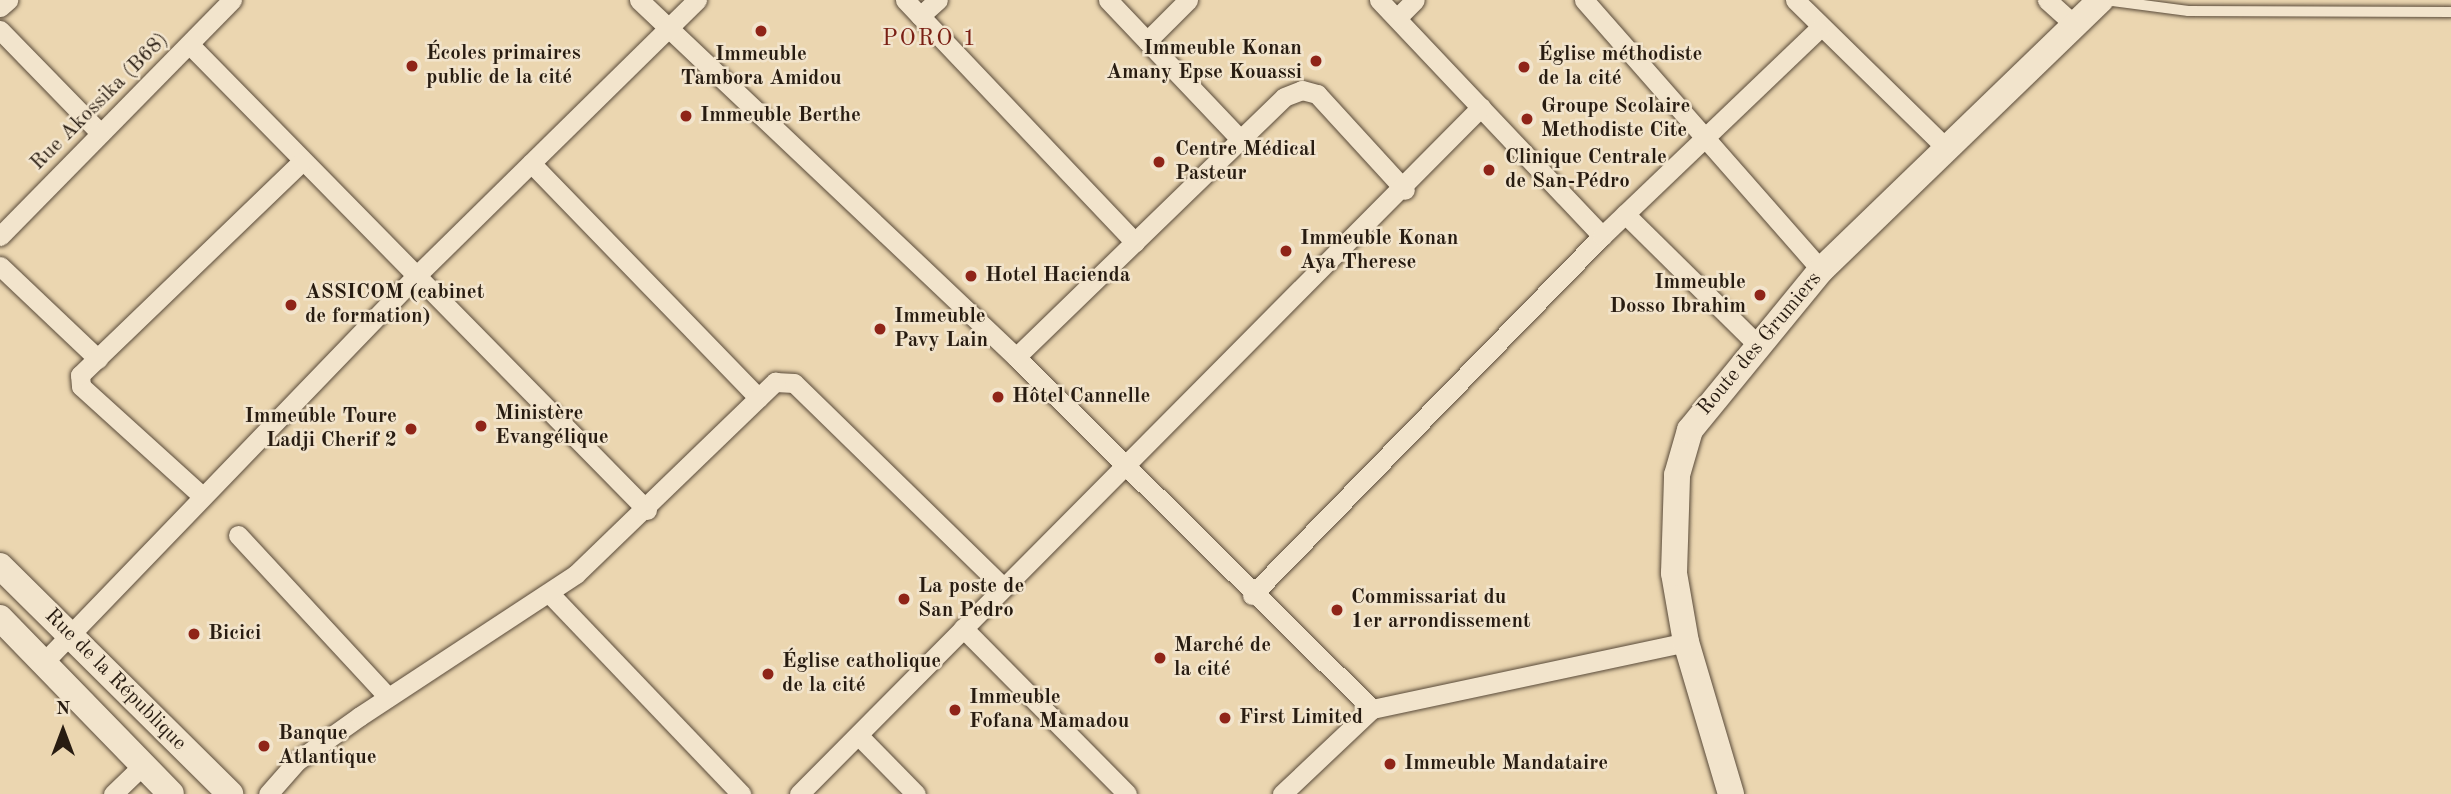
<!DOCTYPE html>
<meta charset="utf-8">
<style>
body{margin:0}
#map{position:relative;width:2451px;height:794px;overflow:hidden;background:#ebd6b0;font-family:"Old Standard TT",serif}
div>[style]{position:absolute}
.roads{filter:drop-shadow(0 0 2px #594a39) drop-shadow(0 0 2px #594a39)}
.service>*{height:10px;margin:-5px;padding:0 5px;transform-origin:5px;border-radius:5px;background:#f2e4cc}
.minor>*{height:19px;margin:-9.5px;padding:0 9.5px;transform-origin:9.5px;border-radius:9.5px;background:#f2e4cc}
.secondary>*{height:26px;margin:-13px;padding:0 13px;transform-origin:13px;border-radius:13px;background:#f2e4cc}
.dots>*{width:19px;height:19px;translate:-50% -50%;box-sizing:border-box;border:4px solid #f2e4cc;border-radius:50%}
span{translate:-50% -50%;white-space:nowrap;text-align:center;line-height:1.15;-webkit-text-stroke:5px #f2e4cc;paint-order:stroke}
.poi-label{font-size:21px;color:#281c11;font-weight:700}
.right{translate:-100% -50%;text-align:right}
.left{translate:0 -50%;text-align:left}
.street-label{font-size:21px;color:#281c11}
.neighbourhood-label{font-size:23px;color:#7a1f14;letter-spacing:2px}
.north{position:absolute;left:28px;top:696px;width:70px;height:70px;-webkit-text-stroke:5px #f2e4cc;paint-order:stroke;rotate:0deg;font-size:19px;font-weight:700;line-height:28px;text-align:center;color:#281c11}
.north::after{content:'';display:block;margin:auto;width:24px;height:32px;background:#281c11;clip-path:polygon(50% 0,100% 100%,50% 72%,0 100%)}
</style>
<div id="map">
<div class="roads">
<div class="service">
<i style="left:2105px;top:0;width:84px;rotate:7.5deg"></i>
<i style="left:2188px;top:11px;width:263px;rotate:0.2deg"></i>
</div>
<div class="minor">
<i style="left:639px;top:0;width:519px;rotate:43.44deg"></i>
<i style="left:1016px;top:357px;width:501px;rotate:44.68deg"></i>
<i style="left:905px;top:0;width:334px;rotate:46.5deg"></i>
<i style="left:1108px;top:0;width:190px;rotate:46.5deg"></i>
<i style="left:1379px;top:0;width:325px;rotate:46.6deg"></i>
<i style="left:1584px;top:0;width:359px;rotate:48.7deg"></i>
<i style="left:1795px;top:0;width:214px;rotate:44.4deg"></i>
<i style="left:2047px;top:0;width:39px;rotate:42deg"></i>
<i style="left:0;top:7px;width:11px;rotate:-41deg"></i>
<i style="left:920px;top:16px;width:24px;rotate:-42deg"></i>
<i style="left:1397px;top:18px;width:25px;rotate:-45deg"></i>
<i style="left:0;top:30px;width:144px;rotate:45.8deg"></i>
<i style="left:1147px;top:41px;width:58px;rotate:-45deg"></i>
<i style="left:190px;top:45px;width:652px;rotate:45.5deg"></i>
<i style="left:531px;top:163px;width:327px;rotate:45.9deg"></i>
<i style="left:1625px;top:214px;width:184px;rotate:44.6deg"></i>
<i style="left:0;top:236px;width:331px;rotate:-45.5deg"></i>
<i style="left:0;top:266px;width:135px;rotate:43.5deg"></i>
<i style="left:1016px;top:357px;width:373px;rotate:-44.1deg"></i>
<i style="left:1284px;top:97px;width:19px;rotate:-21deg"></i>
<i style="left:1302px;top:90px;width:16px;rotate:15deg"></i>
<i style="left:1317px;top:94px;width:130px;rotate:47.5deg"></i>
<i style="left:201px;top:495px;width:162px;rotate:-137.8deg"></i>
<i style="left:81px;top:386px;width:11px;rotate:-95deg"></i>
<i style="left:80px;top:375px;width:308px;rotate:-43.9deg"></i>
<i style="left:238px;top:535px;width:221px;rotate:47.2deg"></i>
<i style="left:550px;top:594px;width:277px;rotate:46.3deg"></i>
<i style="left:1252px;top:595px;width:501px;rotate:-45.73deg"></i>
<i style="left:1602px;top:236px;width:301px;rotate:-43.7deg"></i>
<i style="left:963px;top:628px;width:233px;rotate:45.3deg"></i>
<i style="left:43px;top:663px;width:537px;rotate:-46.06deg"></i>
<i style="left:416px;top:276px;width:394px;rotate:-44.5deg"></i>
<i style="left:859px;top:736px;width:81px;rotate:45.5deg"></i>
<i style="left:113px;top:794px;width:40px;rotate:-44deg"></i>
<i style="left:268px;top:794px;width:44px;rotate:-48.7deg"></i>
<i style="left:297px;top:761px;width:77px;rotate:-35.5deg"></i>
<i style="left:360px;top:716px;width:258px;rotate:-33.3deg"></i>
<i style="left:576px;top:574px;width:277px;rotate:-44deg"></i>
<i style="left:775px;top:382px;width:19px;rotate:3deg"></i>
<i style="left:794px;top:383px;width:292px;rotate:44.3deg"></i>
<i style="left:799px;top:794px;width:968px;rotate:-45.21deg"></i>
<i style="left:1282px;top:794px;width:124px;rotate:-43.4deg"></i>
<i style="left:1372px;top:709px;width:321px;rotate:-12deg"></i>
</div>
<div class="secondary">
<i style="left:0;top:566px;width:324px;rotate:44.7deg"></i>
<i style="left:0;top:618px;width:245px;rotate:45.8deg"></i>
<i style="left:1731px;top:794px;width:159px;rotate:-106.5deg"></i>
<i style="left:1686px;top:642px;width:70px;rotate:-99.9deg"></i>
<i style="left:1674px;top:573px;width:98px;rotate:-88.2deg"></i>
<i style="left:1677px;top:475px;width:47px;rotate:-73.9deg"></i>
<i style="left:1690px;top:430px;width:207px;rotate:-50.7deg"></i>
<i style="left:1821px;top:270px;width:389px;rotate:-44deg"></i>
</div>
</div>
<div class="dots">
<i style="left:761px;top:31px;background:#8f2418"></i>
<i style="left:1316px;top:61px;background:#8f2418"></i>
<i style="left:412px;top:66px;background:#8f2418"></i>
<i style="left:1524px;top:67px;background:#8f2418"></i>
<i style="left:686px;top:116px;background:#8f2418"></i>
<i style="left:1527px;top:119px;background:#8f2418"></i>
<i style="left:1159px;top:162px;background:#8f2418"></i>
<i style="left:1489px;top:170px;background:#8f2418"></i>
<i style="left:1286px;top:251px;background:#8f2418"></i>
<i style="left:971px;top:276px;background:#8f2418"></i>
<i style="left:1760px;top:295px;background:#8f2418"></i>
<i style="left:291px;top:305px;background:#8f2418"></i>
<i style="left:880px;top:329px;background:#8f2418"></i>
<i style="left:998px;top:397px;background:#8f2418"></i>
<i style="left:481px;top:426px;background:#8f2418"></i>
<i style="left:411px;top:429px;background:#8f2418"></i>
<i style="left:904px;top:599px;background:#8f2418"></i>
<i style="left:1337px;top:610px;background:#8f2418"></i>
<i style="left:194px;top:634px;background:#8f2418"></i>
<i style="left:1160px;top:658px;background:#8f2418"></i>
<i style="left:768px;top:674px;background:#8f2418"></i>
<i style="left:955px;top:710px;background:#8f2418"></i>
<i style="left:1225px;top:718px;background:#8f2418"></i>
<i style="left:264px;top:746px;background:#8f2418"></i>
<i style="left:1390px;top:764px;background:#8f2418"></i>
</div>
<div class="poi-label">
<span class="right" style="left:1302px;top:61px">Immeuble Konan<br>Amany Epse Kouassi</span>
<span class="left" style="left:426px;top:66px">Écoles primaires<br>public de la cité</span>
<span style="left:761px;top:67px">Immeuble<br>Tambora Amidou</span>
<span class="left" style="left:1538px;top:67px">Église méthodiste<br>de la cité</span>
<span class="left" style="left:1541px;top:119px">Groupe Scolaire<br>Methodiste Cite</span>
<span class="left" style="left:700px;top:116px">Immeuble Berthe</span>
<span class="left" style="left:1175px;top:162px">Centre Médical<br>Pasteur</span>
<span class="left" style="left:1505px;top:170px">Clinique Centrale<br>de San-Pédro</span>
<span class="left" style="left:1300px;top:251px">Immeuble Konan<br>Aya Therese</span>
<span class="left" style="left:985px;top:276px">Hotel Hacienda</span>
<span class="right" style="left:1746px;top:295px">Immeuble<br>Dosso Ibrahim</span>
<span class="left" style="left:305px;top:305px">ASSICOM (cabinet<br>de formation)</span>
<span class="left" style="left:894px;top:329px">Immeuble<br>Pavy Lain</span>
<span class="left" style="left:1012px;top:397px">Hôtel Cannelle</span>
<span class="left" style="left:495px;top:426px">Ministère<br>Evangélique</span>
<span class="right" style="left:397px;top:429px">Immeuble Toure<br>Ladji Cherif 2</span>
<span class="left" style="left:918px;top:599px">La poste de<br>San Pedro</span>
<span class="left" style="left:1351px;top:610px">Commissariat du<br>1er arrondissement</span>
<span class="left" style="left:208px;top:634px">Bicici</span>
<span class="left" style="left:1174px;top:658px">Marché de<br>la cité</span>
<span class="left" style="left:782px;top:674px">Église catholique<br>de la cité</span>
<span class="left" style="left:969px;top:710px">Immeuble<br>Fofana Mamadou</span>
<span class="left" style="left:1239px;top:718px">First Limited</span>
<span class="left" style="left:278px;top:746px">Banque<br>Atlantique</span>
<span class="left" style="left:1404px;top:764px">Immeuble Mandataire</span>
</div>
<div class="street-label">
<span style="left:100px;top:102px;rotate:-45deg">Rue Akossika (B68)</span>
<span style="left:1760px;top:344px;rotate:-50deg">Route des Grumiers</span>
<span style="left:115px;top:680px;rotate:45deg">Rue de la République</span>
</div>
<div class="neighbourhood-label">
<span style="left:930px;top:39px">PORO 1</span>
</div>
<div class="north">N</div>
</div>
